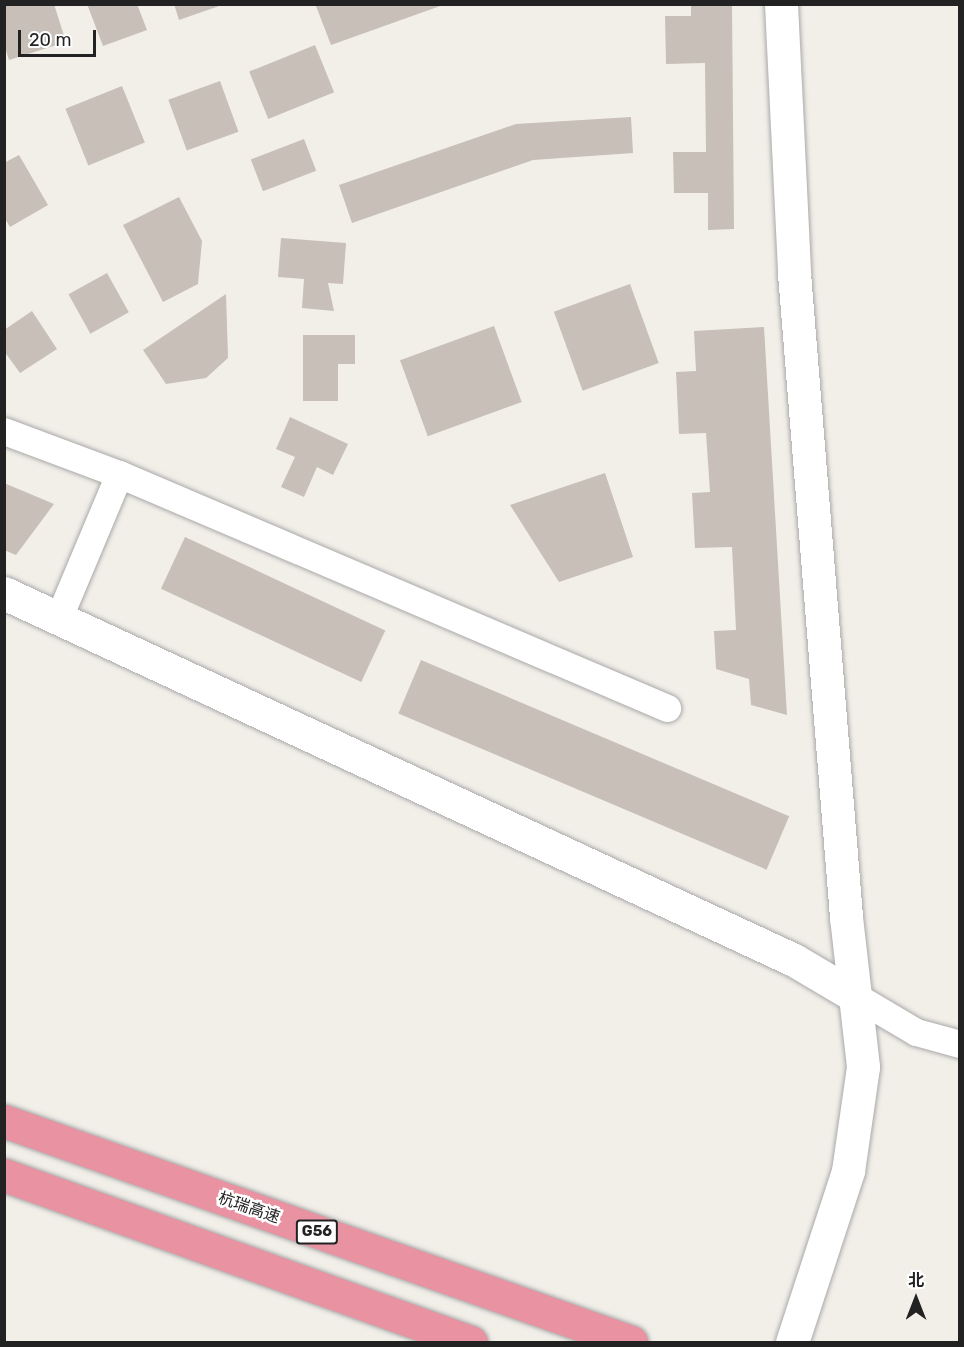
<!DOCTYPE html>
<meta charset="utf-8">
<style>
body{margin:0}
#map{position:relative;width:964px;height:1347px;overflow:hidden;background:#f2efe9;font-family:Rubik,"Noto Sans SC",sans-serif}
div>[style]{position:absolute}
.building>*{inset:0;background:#c7bfb8;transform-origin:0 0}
.roads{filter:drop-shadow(0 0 2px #a9a9a9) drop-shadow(0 0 2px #a9a9a9)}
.minor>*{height:27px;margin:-13.5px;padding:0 13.5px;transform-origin:13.5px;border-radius:13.5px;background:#fff}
.tertiary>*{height:33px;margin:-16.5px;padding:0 16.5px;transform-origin:16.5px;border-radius:16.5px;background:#fff}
.motorway>*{height:33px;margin:-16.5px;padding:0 16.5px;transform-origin:16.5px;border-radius:16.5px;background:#e892a2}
span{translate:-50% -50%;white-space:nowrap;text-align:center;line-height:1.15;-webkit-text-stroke:5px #fff;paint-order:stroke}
.shield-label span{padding:2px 4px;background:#fff;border:2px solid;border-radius:4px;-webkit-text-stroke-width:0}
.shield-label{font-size:15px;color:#222;font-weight:700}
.street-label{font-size:16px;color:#222}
.frame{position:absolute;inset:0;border:6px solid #222;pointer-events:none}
.north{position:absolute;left:886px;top:1269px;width:60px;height:60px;-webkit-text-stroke:4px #fff;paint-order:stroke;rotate:0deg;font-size:16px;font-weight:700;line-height:24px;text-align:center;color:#222}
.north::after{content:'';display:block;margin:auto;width:21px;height:27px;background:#222;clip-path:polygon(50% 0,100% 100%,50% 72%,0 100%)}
.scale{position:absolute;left:18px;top:30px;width:78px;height:27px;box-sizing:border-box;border:3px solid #222;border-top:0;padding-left:8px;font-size:18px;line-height:21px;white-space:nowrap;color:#222;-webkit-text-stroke:4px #fff;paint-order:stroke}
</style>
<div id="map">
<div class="building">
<i style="clip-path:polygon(5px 4px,54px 4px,66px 42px,9px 60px,5px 47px)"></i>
<i style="clip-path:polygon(87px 4px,137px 4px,147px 30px,103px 46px)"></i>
<i style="clip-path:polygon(174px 4px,222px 4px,222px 5px,179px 20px)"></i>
<i style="clip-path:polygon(321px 4px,443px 4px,443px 5px,331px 45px,316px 6px)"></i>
<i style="clip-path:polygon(691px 4px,732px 4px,734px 229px,708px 230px,708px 193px,674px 193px,673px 152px,706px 152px,705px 63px,666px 64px,665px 16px,691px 16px)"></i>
<i style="left:315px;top:45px;width:51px;height:71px;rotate:68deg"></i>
<i style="left:220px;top:81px;width:54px;height:55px;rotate:70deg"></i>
<i style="left:122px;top:86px;width:61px;height:61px;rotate:68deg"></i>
<i style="clip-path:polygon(631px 117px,633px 153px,533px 160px,352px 223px,339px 185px,516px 124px)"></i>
<i style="left:304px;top:139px;width:34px;height:57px;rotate:69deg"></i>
<i style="clip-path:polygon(19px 155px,48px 205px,10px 227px,4px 217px,4px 163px)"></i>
<i style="clip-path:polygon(179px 197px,202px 241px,198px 284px,163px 302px,123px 225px)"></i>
<i style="clip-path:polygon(281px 238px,346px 243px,343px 284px,328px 283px,334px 311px,302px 308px,304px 279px,278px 277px)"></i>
<i style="left:107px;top:273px;width:45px;height:44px;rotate:61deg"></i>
<i style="left:630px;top:284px;width:84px;height:81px;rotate:70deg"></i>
<i style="clip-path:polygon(226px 294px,228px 358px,206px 378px,166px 384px,143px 350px)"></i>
<i style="clip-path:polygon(32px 311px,57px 349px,20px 373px,4px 351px,4px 330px)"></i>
<i style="left:494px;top:326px;width:81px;height:100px;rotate:70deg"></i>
<i style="clip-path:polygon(764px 327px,787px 715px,751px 705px,749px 679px,716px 669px,714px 631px,736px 630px,732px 547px,695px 548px,692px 493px,710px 492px,706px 433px,679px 434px,676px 372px,696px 371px,694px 331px)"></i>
<i style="clip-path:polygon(303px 335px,355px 335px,355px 364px,338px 364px,338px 401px,303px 401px)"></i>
<i style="clip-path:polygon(290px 417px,348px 444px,333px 475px,317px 467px,304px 497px,281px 487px,295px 457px,276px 449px)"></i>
<i style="clip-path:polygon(605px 473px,633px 557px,559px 582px,510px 505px)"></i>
<i style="clip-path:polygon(4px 483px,54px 504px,16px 555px,4px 550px)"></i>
<i style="left:185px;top:537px;width:221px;height:57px;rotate:25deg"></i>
<i style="left:421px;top:660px;width:400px;height:58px;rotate:23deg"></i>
</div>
<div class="roads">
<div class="minor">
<i style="left:4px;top:431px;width:123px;rotate:20.5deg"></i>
<i style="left:119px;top:474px;width:596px;rotate:23.12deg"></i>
<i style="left:59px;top:617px;width:155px;rotate:-67.2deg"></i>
<i style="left:855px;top:996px;width:71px;rotate:30.5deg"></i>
<i style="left:916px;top:1032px;width:46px;rotate:15.3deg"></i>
</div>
<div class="tertiary">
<i style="left:781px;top:4px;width:269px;rotate:87.2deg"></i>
<i style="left:794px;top:273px;width:646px;rotate:85.38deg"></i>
<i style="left:846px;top:917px;width:151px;rotate:83.5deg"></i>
<i style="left:863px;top:1067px;width:105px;rotate:98.2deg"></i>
<i style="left:848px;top:1171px;width:180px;rotate:108.1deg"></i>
<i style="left:4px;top:593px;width:871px;rotate:24.92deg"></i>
<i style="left:794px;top:960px;width:71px;rotate:30.5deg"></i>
</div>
<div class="motorway">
<i style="left:4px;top:1121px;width:665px;rotate:19.42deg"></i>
<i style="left:4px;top:1175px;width:496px;rotate:19.7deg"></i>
</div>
</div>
<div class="shield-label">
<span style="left:317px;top:1232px">G56</span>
</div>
<div class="street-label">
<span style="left:249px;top:1208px;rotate:19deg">杭瑞高速</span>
</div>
<div class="frame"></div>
<div class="north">北</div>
<div class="scale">20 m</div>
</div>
